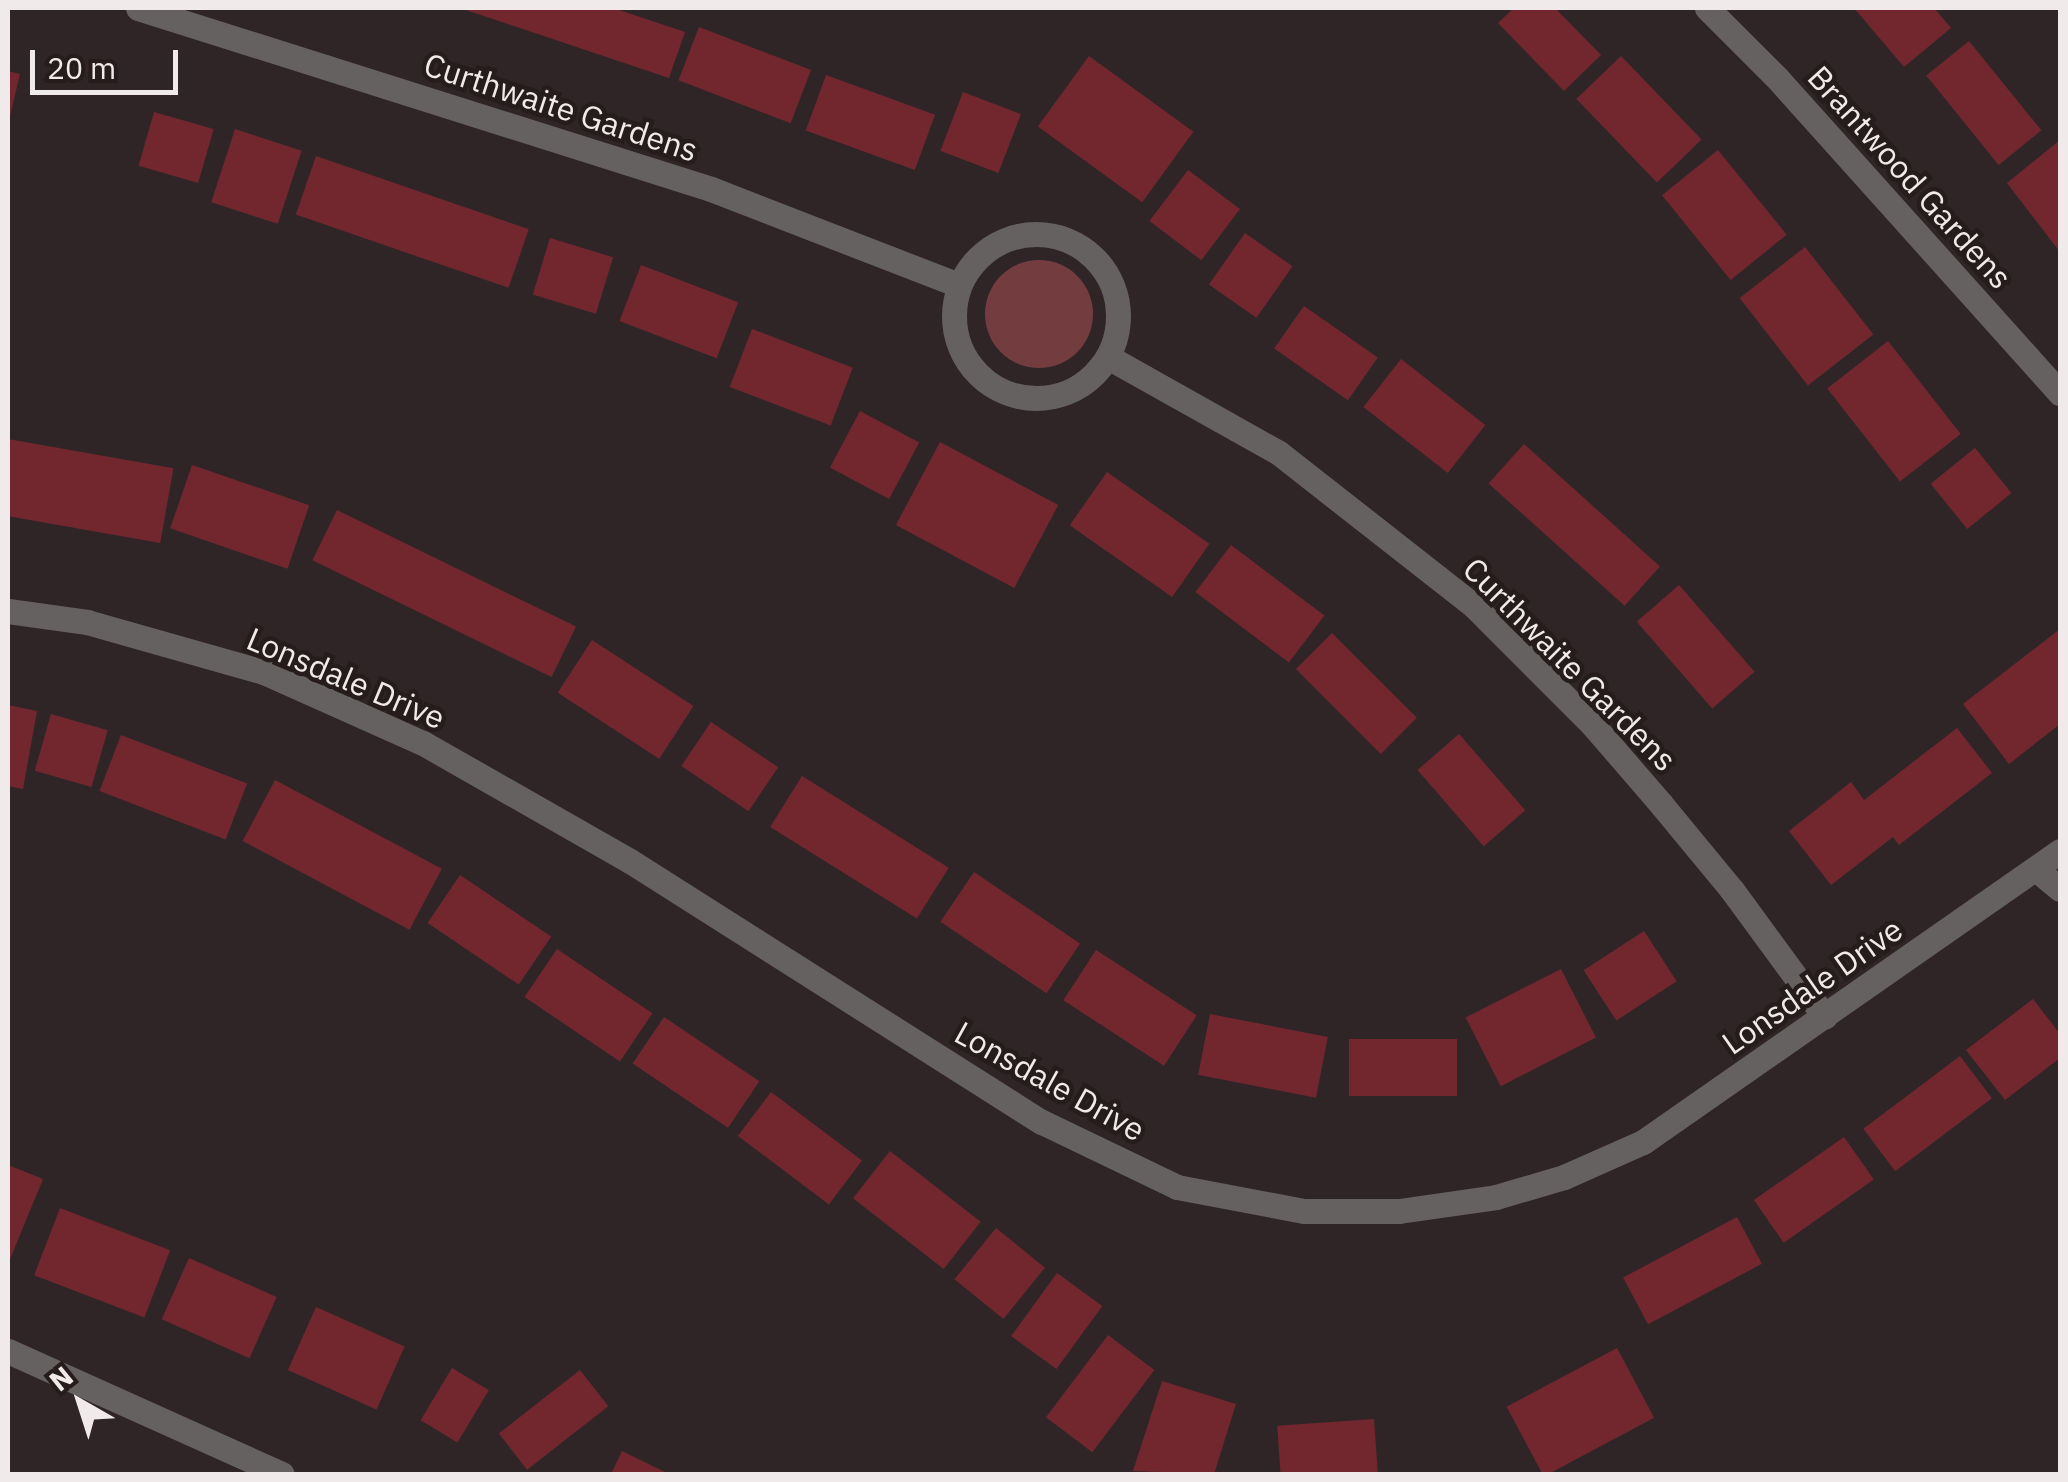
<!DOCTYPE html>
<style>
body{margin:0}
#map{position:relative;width:2068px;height:1482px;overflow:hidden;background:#302526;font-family:"IBM Plex Sans",sans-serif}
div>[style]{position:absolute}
.green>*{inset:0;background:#733c3f}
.round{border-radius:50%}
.building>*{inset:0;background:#72272f;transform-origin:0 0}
.street>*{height:25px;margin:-12.5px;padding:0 12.5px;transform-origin:12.5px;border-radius:12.5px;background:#666161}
.street>.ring{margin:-12.5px;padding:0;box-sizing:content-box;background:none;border:25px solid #666161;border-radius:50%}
span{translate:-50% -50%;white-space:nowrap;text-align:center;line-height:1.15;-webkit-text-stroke:9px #261c1c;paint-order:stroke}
.street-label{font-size:32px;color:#f1eaea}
.frame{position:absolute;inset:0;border:10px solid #f1eaea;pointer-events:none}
.north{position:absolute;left:30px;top:1352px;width:100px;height:100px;-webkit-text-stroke:8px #261c1c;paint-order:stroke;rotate:321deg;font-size:28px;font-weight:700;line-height:40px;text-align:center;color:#f1eaea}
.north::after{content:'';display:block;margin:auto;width:35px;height:45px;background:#f1eaea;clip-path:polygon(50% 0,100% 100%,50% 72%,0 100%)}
.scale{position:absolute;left:30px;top:50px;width:148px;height:45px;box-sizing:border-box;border:5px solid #f1eaea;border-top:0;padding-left:12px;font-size:30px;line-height:35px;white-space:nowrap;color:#f1eaea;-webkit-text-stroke:8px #261c1c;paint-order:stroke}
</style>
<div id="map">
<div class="green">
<i class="round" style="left:985px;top:260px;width:108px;height:108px"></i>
</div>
<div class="building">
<i style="clip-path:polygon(460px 8px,613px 8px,685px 32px,669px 78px)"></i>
<i style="clip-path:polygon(1514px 8px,1555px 8px,1601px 55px,1564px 91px,1498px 23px)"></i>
<i style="clip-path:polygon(1854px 8px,1934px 8px,1951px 28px,1904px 67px)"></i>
<i style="left:699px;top:27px;width:120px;height:57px;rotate:21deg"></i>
<i style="left:1969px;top:41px;width:115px;height:55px;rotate:51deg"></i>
<i style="left:1089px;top:56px;width:129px;height:87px;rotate:36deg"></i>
<i style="left:1621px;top:56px;width:116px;height:62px;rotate:46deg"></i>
<i style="clip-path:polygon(8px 71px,20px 74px,9px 120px,8px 120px)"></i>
<i style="left:826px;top:75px;width:116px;height:59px;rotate:20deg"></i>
<i style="left:963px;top:92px;width:62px;height:63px;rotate:21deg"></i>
<i style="left:154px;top:112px;width:62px;height:56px;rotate:16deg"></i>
<i style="left:235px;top:129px;width:70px;height:77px;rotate:18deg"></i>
<i style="clip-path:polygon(2060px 140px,2060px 252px,2007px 183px)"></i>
<i style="left:1718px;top:150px;width:109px;height:72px;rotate:51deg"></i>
<i style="left:316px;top:156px;width:225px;height:62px;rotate:19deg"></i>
<i style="left:1188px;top:170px;width:65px;height:64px;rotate:37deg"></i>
<i style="left:1245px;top:233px;width:58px;height:63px;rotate:35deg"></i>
<i style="left:550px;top:238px;width:66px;height:59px;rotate:17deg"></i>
<i style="left:1805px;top:247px;width:111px;height:83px;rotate:52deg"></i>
<i style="left:641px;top:265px;width:104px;height:60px;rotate:21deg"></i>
<i style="left:1304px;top:306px;width:90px;height:52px;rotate:35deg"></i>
<i style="left:752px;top:329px;width:108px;height:62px;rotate:21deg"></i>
<i style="left:1888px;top:341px;width:118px;height:77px;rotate:52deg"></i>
<i style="left:1401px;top:359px;width:107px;height:61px;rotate:38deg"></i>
<i style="left:860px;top:411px;width:67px;height:64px;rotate:28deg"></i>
<i style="left:8px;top:439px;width:168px;height:76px;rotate:10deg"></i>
<i style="left:940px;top:442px;width:134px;height:94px;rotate:28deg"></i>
<i style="left:1524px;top:444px;width:183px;height:53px;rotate:42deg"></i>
<i style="left:1975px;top:448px;width:58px;height:57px;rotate:51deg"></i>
<i style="left:192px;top:465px;width:124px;height:67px;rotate:19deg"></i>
<i style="left:1107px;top:472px;width:125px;height:65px;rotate:35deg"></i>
<i style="left:337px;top:510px;width:266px;height:56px;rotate:26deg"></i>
<i style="left:1231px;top:545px;width:117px;height:59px;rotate:37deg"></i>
<i style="left:1679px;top:585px;width:115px;height:56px;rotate:49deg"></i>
<i style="clip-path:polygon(2060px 629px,2060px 724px,2009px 764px,1963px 704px)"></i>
<i style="left:1332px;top:633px;width:120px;height:51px;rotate:45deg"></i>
<i style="left:592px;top:640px;width:121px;height:63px;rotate:33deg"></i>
<i style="clip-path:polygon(8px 705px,37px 711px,23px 789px,8px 786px)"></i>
<i style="left:51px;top:714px;width:59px;height:59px;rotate:16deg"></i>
<i style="left:711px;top:722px;width:81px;height:53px;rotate:34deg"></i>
<i style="clip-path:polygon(1957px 728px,1992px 773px,1899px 845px,1893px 837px,1831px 885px,1789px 831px,1851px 782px,1864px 800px)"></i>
<i style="left:1459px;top:734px;width:101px;height:55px;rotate:49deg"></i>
<i style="left:121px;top:735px;width:135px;height:60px;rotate:21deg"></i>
<i style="left:802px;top:776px;width:173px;height:60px;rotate:32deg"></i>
<i style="left:275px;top:780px;width:189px;height:69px;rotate:28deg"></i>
<i style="left:974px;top:872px;width:128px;height:60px;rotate:34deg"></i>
<i style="left:460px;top:875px;width:110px;height:58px;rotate:34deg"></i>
<i style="left:1644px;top:931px;width:60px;height:72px;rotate:57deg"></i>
<i style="left:557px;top:949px;width:115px;height:58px;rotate:34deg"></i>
<i style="left:1096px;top:950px;width:120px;height:60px;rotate:33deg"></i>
<i style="left:1561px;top:969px;width:77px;height:107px;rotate:63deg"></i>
<i style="clip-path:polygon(2033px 999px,2060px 1034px,2060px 1058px,2005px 1100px,1966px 1050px)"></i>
<i style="left:1210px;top:1014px;width:120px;height:62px;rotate:11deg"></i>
<i style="left:664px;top:1017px;width:115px;height:56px;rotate:34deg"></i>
<i style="left:1457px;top:1039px;width:57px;height:108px;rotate:90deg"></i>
<i style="left:1960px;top:1056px;width:53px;height:121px;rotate:53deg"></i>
<i style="left:771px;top:1092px;width:114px;height:55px;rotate:37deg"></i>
<i style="left:1844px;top:1137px;width:52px;height:110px;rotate:55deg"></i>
<i style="left:890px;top:1151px;width:115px;height:60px;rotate:38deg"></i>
<i style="clip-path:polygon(8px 1165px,43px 1179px,8px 1264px)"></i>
<i style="left:60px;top:1208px;width:118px;height:72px;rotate:21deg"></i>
<i style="left:1737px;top:1217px;width:53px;height:129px;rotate:62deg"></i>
<i style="left:996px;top:1228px;width:63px;height:66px;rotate:39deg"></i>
<i style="left:189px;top:1258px;width:96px;height:67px;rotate:24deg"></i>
<i style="left:1057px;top:1273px;width:56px;height:78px;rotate:36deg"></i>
<i style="left:316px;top:1307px;width:97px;height:69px;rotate:24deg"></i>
<i style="left:1108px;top:1335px;width:58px;height:103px;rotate:37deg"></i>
<i style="left:1617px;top:1348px;width:79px;height:125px;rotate:62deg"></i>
<i style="left:452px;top:1368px;width:43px;height:61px;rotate:31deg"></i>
<i style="left:580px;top:1370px;width:46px;height:103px;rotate:52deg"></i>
<i style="clip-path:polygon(1162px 1381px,1236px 1404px,1214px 1474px,1133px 1471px)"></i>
<i style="left:1374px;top:1419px;width:55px;height:97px;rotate:86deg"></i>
<i style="clip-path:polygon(622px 1451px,669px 1474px,611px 1474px)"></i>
</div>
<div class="street">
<i style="left:138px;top:8px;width:601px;rotate:17.53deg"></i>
<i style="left:711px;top:189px;width:266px;rotate:21.2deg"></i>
<i style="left:1707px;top:8px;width:100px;rotate:45deg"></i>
<i style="left:1778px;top:79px;width:422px;rotate:48.1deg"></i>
<i class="ring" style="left:954px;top:234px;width:139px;height:139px"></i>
<i style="left:1108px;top:357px;width:196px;rotate:29.3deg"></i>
<i style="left:1279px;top:453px;width:248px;rotate:38.1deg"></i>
<i style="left:1474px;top:606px;width:167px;rotate:45deg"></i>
<i style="left:1592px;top:724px;width:106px;rotate:49.2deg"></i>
<i style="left:1661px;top:804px;width:112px;rotate:50.5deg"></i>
<i style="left:1732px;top:890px;width:157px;rotate:53.8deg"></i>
<i style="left:8px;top:611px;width:80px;rotate:7.9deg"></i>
<i style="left:87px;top:622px;width:184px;rotate:15.8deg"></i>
<i style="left:264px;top:672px;width:174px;rotate:24.1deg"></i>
<i style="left:423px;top:743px;width:238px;rotate:29.7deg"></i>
<i style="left:630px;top:861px;width:488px;rotate:32.4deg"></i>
<i style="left:1042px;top:1122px;width:150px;rotate:25.7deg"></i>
<i style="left:1177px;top:1187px;width:129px;rotate:10.7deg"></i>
<i style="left:1304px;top:1211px;width:95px"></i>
<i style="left:1399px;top:1211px;width:98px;rotate:-8.2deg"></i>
<i style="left:1496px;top:1197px;width:71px;rotate:-16.4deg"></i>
<i style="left:1564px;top:1177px;width:86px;rotate:-23.9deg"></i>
<i style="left:1643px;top:1142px;width:508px;rotate:-34.91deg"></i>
<i style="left:2037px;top:870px;width:30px;rotate:40deg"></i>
<i style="left:8px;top:1351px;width:300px;rotate:24.2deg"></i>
</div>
<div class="street-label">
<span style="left:561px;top:107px;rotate:18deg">Curthwaite Gardens</span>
<span style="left:1910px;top:177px;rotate:48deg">Brantwood Gardens</span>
<span style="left:1570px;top:664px;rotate:45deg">Curthwaite Gardens</span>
<span style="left:346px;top:678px;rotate:23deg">Lonsdale Drive</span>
<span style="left:1812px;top:986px;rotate:-35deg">Lonsdale Drive</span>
<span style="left:1050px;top:1081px;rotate:29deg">Lonsdale Drive</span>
</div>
<div class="frame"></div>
<div class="north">N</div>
<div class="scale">20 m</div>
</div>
